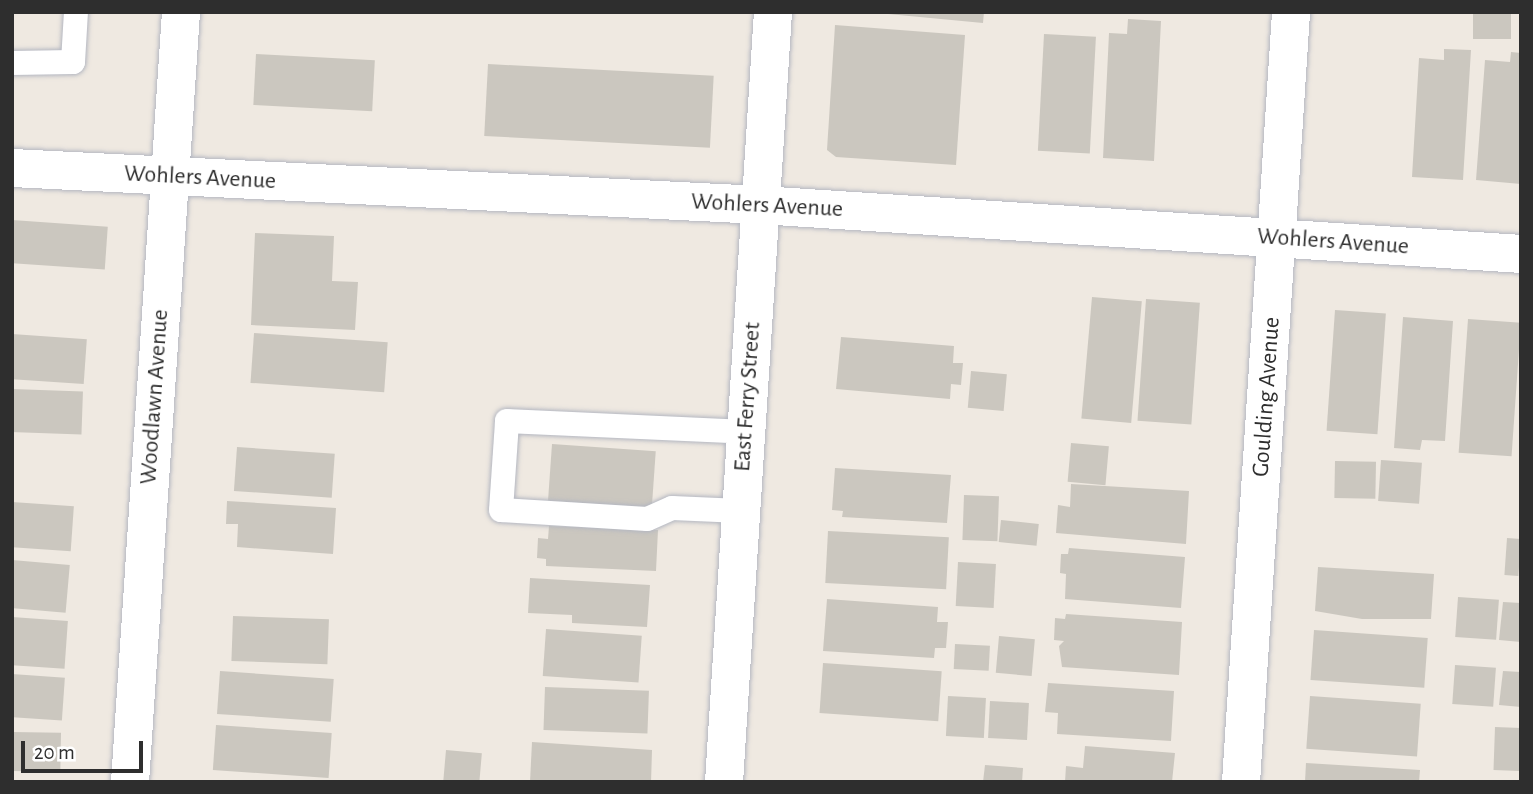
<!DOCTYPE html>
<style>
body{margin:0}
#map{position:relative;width:1533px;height:794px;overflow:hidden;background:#efe9e1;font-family:"Alegreya Sans",sans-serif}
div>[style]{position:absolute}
.building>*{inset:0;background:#cbc7bf;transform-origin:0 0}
.roads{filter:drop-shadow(0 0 2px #b4b7c1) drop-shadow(0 0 2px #b4b7c1)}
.lane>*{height:24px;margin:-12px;padding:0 12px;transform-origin:12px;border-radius:12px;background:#fff}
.street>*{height:38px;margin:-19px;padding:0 19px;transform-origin:19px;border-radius:19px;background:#fff}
.secondary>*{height:38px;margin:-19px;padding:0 19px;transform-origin:19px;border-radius:19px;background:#fff}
span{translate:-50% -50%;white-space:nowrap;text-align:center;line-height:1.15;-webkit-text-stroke:5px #fff;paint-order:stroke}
.street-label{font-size:24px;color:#2e2e2e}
.frame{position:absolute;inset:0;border:14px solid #2e2e2e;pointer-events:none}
.scale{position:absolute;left:21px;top:741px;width:122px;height:32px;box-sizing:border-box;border:4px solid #2e2e2e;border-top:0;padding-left:9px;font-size:21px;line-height:24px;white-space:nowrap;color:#2e2e2e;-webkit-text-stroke:5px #fff;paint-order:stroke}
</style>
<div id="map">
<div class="building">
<i style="clip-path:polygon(867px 12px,984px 12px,983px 23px)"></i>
<i style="left:1473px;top:12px;width:38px;height:27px"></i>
<i style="clip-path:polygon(1128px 19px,1161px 21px,1154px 161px,1103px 158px,1109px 33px,1127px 34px)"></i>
<i style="clip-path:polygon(835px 25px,965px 35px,956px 165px,836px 157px,827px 150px)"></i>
<i style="left:1044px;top:34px;width:52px;height:117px;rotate:3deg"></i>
<i style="clip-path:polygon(1444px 49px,1471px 50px,1463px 180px,1412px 177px,1419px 58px,1444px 60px)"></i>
<i style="clip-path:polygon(1511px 52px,1521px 53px,1521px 184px,1476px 180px,1485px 60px,1510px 62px)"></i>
<i style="left:256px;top:54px;width:119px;height:51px;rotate:3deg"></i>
<i style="left:488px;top:64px;width:226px;height:72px;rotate:3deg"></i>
<i style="left:12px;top:220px;width:96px;height:43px;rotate:4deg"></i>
<i style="clip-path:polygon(255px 233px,334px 236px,332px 281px,358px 282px,355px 330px,251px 325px)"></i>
<i style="left:1092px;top:297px;width:50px;height:122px;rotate:5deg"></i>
<i style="left:1146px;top:299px;width:54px;height:122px;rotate:4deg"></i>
<i style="left:1335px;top:310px;width:51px;height:121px;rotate:4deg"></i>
<i style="clip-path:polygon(1403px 317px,1453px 321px,1445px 441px,1422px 440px,1420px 450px,1394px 448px)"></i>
<i style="left:1468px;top:319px;width:53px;height:134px;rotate:4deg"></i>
<i style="left:254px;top:333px;width:134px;height:50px;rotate:4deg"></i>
<i style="left:12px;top:334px;width:75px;height:45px;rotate:4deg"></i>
<i style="clip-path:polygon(841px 337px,954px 346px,953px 363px,963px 363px,961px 385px,951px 384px,950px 399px,836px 389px)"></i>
<i style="left:971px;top:371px;width:36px;height:37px;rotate:5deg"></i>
<i style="left:12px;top:389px;width:71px;height:43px;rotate:2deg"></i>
<i style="left:1071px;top:443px;width:38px;height:39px;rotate:5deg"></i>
<i style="left:552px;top:444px;width:104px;height:57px;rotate:4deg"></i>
<i style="left:237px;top:447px;width:98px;height:44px;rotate:4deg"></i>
<i style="left:1381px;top:460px;width:41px;height:41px;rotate:4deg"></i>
<i style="left:1335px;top:461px;width:41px;height:37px;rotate:1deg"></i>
<i style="clip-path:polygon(835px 468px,951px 475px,947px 523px,842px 517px,843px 511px,832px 510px)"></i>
<i style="clip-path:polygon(1071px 484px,1189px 491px,1186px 544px,1056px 533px,1058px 505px,1070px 507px)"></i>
<i style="left:964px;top:495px;width:35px;height:45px;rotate:2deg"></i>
<i style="clip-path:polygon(227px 501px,336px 508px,333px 554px,237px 547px,238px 524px,226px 524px)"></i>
<i style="left:12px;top:502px;width:62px;height:45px;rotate:4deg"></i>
<i style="left:1001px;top:520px;width:38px;height:22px;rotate:6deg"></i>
<i style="clip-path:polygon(549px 526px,658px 530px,656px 571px,546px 566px,546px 559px,537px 558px,538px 538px,548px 539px)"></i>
<i style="left:828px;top:531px;width:121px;height:52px;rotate:3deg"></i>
<i style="left:1507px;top:538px;width:14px;height:37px;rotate:4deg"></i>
<i style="clip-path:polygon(1069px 548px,1185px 557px,1181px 608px,1065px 599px,1066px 574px,1060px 573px,1061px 554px,1068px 554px)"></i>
<i style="left:12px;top:560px;width:58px;height:48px;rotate:5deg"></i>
<i style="left:958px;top:562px;width:38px;height:44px;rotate:3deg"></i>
<i style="clip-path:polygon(1318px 567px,1434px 574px,1431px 619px,1362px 619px,1315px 611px)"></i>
<i style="clip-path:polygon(530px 578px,650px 585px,647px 627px,572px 623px,572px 615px,528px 613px)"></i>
<i style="left:1458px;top:597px;width:41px;height:40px;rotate:4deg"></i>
<i style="clip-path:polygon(827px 599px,938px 607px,937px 622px,948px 622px,946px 648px,935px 648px,934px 658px,823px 651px)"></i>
<i style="clip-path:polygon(1503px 602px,1521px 603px,1521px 642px,1499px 640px)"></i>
<i style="clip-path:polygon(1066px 614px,1182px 622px,1179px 675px,1062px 667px,1059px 646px,1064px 641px,1054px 640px,1055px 618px,1065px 619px)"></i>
<i style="left:233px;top:616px;width:96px;height:45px;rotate:2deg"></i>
<i style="left:12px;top:617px;width:56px;height:48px;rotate:4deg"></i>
<i style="left:546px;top:629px;width:96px;height:47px;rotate:4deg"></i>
<i style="left:1314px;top:630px;width:114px;height:50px;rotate:4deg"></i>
<i style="left:999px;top:636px;width:36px;height:37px;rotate:5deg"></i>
<i style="left:955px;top:644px;width:35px;height:25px;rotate:3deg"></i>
<i style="left:823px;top:663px;width:119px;height:50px;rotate:4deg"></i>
<i style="left:1455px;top:665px;width:41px;height:39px;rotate:4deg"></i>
<i style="left:220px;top:671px;width:114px;height:43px;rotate:4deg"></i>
<i style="clip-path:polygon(1503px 671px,1521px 672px,1521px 707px,1499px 705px)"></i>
<i style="left:12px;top:674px;width:53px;height:43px;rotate:4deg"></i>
<i style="clip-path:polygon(1048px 683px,1174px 691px,1171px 741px,1057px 734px,1058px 713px,1045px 712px)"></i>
<i style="left:545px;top:687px;width:104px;height:43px;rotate:2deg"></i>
<i style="left:948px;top:696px;width:38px;height:40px;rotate:3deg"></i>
<i style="left:1310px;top:696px;width:111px;height:53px;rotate:4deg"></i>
<i style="left:990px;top:701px;width:39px;height:37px;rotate:3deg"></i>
<i style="left:216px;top:725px;width:116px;height:45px;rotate:4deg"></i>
<i style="left:1495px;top:727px;width:26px;height:43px;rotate:2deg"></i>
<i style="left:12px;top:732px;width:49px;height:39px;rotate:1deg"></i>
<i style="clip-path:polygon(532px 742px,652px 750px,651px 782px,530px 782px)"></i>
<i style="clip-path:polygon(1085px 746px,1175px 753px,1172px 782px,1065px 782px,1066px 766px,1083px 768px)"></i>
<i style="left:446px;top:750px;width:36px;height:32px;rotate:5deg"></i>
<i style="clip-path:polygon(1306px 763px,1420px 770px,1419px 782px,1305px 782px)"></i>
<i style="clip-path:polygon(985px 765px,1023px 768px,1022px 782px,983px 782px)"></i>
</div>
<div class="roads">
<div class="lane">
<i style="left:12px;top:63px;width:61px;rotate:-0.9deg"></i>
<i style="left:73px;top:62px;width:50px;rotate:-86.6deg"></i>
<i style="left:741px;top:511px;width:69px;rotate:-177.5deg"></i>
<i style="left:672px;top:508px;width:27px;rotate:156deg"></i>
<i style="left:647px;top:519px;width:146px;rotate:-176.5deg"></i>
<i style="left:501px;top:510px;width:89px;rotate:-86.1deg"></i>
<i style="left:507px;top:421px;width:239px;rotate:2.6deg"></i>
</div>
<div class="street">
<i style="left:12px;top:168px;width:749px;rotate:2.83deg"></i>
<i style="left:760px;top:205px;width:763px;rotate:3.68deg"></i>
<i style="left:130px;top:782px;width:772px;rotate:-86.21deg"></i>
<i style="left:1241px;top:782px;width:772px;rotate:-86.28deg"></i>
</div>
<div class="secondary">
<i style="left:724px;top:782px;width:772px;rotate:-86.36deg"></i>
</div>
</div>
<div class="street-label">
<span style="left:200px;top:178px;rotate:3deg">Wohlers Avenue</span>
<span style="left:767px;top:206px;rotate:3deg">Wohlers Avenue</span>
<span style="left:1333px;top:242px;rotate:4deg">Wohlers Avenue</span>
<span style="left:155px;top:397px;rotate:-86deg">Woodlawn Avenue</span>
<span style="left:748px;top:397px;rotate:-86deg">East Ferry Street</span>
<span style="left:1267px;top:397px;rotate:-86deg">Goulding Avenue</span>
</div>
<div class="frame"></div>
<div class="scale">20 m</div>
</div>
